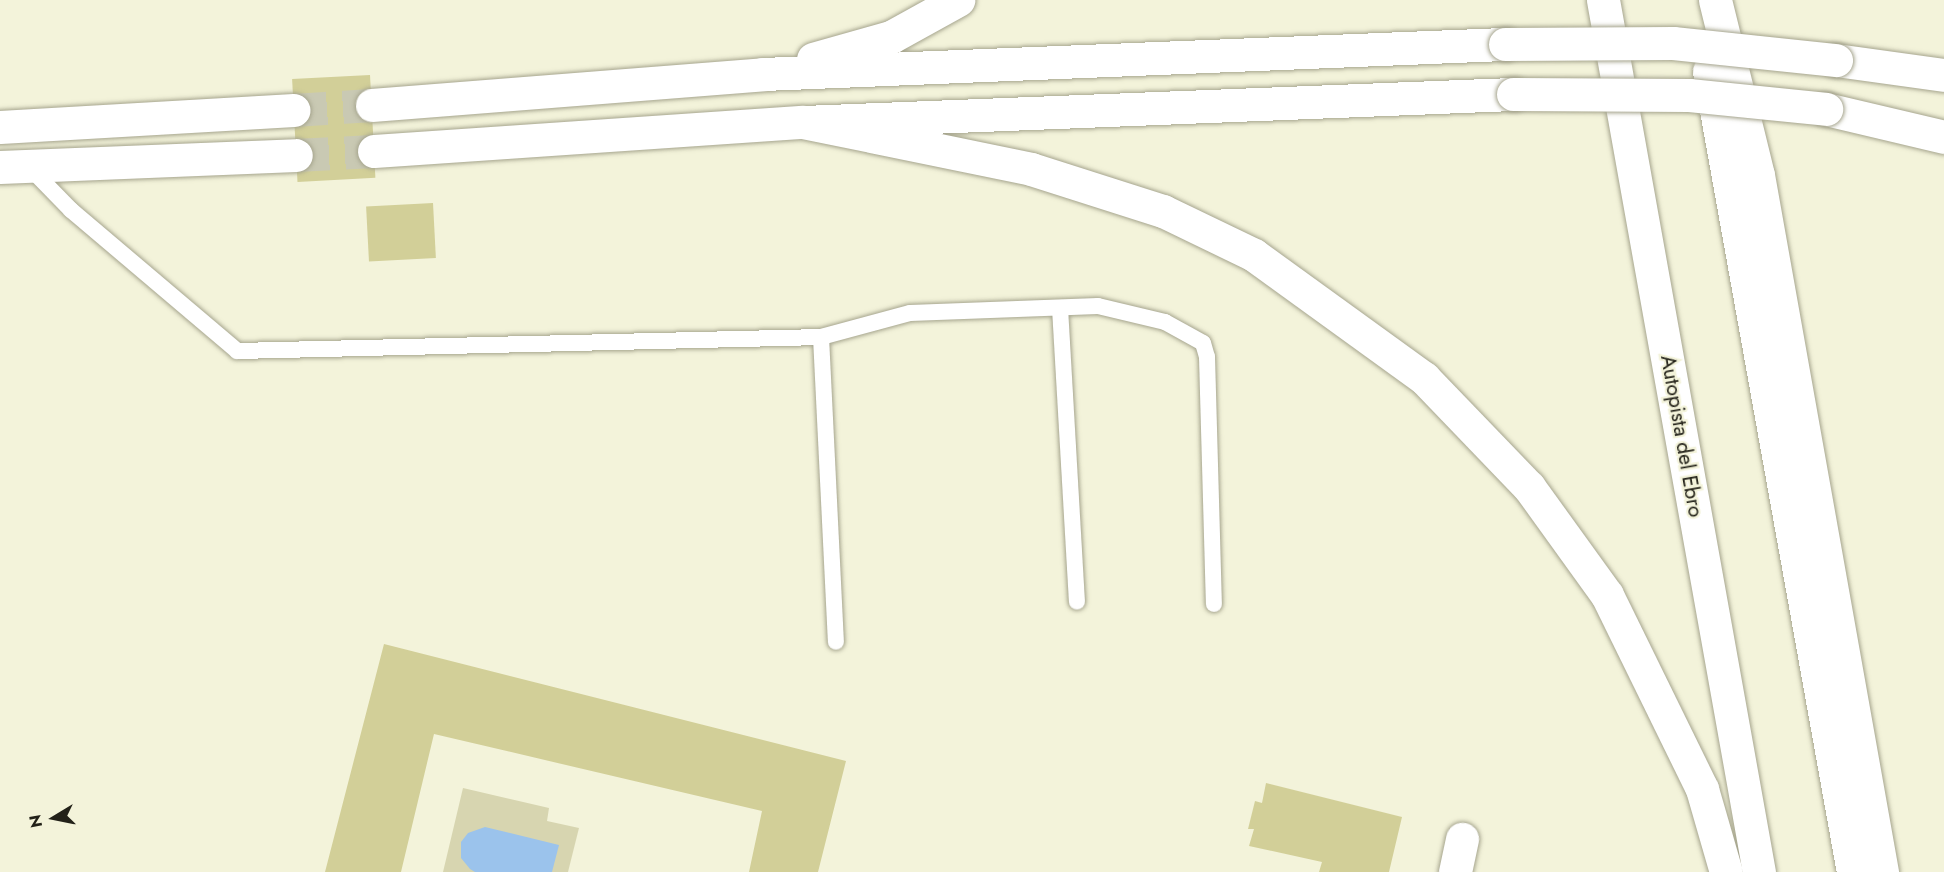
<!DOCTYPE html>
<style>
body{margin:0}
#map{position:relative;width:1944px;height:872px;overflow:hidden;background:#f3f3da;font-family:Jost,sans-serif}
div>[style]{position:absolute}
.green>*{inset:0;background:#d7d5b0}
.water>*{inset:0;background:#9bc3ec}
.building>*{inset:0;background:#d2cf98;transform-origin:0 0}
.highway-tunnel>*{height:33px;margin-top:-16.5px;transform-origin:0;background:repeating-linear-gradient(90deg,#c9c9b3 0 33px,transparent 0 49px)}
.roads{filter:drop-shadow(0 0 2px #a6a58e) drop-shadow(0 0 2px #a6a58e)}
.lane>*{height:16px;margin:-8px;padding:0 8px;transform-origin:8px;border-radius:8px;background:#fff}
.street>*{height:33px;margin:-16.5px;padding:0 16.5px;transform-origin:16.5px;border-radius:16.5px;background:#fff}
.highway>*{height:33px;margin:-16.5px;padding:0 16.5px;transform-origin:16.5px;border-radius:16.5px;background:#fff}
.bridges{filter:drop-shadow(0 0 2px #a6a58e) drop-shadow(0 0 2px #a6a58e)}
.highway-bridge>*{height:33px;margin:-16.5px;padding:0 16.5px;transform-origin:16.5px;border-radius:16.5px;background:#fff}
span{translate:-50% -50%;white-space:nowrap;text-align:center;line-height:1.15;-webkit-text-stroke:4.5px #f3f3da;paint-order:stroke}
.street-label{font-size:21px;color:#222118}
.north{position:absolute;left:24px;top:788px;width:60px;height:60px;-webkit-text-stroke:4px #f3f3da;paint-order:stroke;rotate:260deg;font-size:16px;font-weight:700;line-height:24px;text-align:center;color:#222118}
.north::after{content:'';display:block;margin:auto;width:21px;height:27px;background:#222118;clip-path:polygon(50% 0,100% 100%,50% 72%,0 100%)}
</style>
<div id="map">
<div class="green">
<i style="clip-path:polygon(463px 788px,549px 808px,547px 821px,579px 828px,568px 872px,443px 872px)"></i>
</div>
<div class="water">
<i style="clip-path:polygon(485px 827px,559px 845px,552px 872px,475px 872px,470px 869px,461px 858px,461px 842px,468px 833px)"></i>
</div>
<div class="building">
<i style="left:370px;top:75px;width:103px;height:78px;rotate:87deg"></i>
<i style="left:433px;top:203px;width:55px;height:67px;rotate:87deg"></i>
<i style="clip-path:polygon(384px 644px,846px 761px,818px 872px,749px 872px,762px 811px,434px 734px,401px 872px,325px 872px)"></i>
<i style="clip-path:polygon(1266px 783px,1402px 817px,1389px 872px,1319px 872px,1322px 862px,1249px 846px,1254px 829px,1248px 829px,1255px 801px,1262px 803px)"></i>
</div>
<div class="highway-tunnel">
<i style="left:294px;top:110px;width:78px;rotate:-3.7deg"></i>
<i style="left:296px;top:155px;width:78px;rotate:-2.9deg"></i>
</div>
<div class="roads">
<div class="lane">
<i style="left:29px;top:167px;width:60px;rotate:45.7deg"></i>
<i style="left:71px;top:210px;width:218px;rotate:40.3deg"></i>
<i style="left:237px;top:351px;width:584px;rotate:-1.37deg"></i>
<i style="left:821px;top:337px;width:92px;rotate:-15.1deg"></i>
<i style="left:910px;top:313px;width:188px;rotate:-2.1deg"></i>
<i style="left:1098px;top:306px;width:69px;rotate:13.4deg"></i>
<i style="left:1165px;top:322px;width:43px;rotate:28.9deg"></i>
<i style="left:1203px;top:343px;width:15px;rotate:74deg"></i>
<i style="left:1207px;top:357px;width:247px;rotate:88.4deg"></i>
<i style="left:1060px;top:308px;width:294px;rotate:86.7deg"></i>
<i style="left:821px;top:337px;width:305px;rotate:87.2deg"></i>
</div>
<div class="street">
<i style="left:1455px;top:872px;width:34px;rotate:-78deg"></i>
</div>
<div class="highway">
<i style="left:1603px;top:0;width:886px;rotate:79.86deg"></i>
<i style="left:1715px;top:0;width:180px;rotate:76.2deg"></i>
<i style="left:1758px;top:175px;width:708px;rotate:79.91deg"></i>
<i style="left:813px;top:59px;width:81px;rotate:-15.8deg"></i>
<i style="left:891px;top:37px;width:77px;rotate:-28.9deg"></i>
<i style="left:1836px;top:60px;width:109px;rotate:7.9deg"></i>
<i style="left:1709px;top:71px;width:814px;rotate:79.81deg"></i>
<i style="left:372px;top:105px;width:392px;rotate:-4.5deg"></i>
<i style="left:763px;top:74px;width:743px;rotate:-2.32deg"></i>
<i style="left:1826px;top:109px;width:121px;rotate:13.3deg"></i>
<i style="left:803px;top:122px;width:233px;rotate:11.6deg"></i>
<i style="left:1031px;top:169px;width:139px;rotate:17.7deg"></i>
<i style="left:1163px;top:211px;width:101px;rotate:25.8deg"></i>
<i style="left:1254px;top:255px;width:210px;rotate:35.9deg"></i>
<i style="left:1424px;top:378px;width:151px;rotate:46.1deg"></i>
<i style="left:1529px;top:487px;width:133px;rotate:54.2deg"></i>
<i style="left:1607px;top:595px;width:216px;rotate:63.9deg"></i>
<i style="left:1702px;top:789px;width:86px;rotate:73.9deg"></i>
<i style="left:0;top:127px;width:294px;rotate:-3.3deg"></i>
<i style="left:374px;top:151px;width:430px;rotate:-3.9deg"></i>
<i style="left:803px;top:122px;width:711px;rotate:-2.26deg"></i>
<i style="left:0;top:167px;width:296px;rotate:-2.3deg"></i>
</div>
</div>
<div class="bridges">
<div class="highway-bridge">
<i style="left:1505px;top:44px;width:168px;rotate:-0.3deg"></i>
<i style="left:1673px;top:43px;width:164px;rotate:6deg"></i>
<i style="left:1513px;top:94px;width:176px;rotate:0.3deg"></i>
<i style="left:1689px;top:95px;width:138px;rotate:5.8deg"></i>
</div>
</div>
<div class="street-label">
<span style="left:1682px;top:436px;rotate:80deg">Autopista del Ebro</span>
</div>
<div class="north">N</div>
</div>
